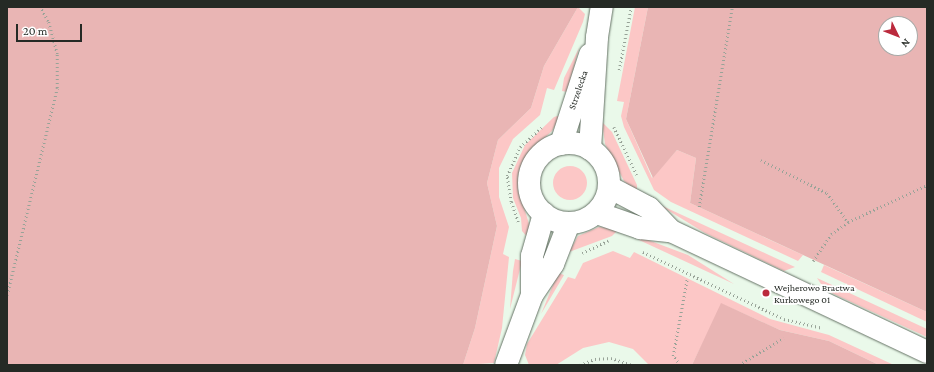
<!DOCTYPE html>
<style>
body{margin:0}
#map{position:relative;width:934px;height:372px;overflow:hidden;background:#eaf9ea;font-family:"Crimson Pro",serif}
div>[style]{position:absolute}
.green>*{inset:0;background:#fcc7c6}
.round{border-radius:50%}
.forest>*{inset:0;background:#e9b5b4}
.path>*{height:2.5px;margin-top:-1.25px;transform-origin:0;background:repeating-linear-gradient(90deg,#98a398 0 1px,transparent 0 4px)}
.roads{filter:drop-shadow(0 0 1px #657265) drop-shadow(0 0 1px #657265)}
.tertiary>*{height:22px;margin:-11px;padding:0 11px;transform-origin:11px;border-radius:11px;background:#fff}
.secondary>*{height:22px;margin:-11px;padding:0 11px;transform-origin:11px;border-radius:11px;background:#fff}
.secondary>.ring{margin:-11px;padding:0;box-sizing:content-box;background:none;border:22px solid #fff;border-radius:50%}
.dots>*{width:11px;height:11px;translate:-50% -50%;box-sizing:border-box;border:2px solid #fff;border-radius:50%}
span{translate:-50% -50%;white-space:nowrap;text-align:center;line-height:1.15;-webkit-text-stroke:3.5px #fff;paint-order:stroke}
.street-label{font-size:10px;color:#252a25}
.poi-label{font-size:10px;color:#252a25}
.left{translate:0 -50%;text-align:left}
.frame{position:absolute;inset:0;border:8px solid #252a25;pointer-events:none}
.north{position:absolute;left:878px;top:16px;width:40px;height:40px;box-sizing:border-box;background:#fff;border:1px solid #a8aaa8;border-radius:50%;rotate:133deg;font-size:11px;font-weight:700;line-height:16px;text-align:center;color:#252a25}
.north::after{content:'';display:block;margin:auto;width:14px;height:18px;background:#bb2a3d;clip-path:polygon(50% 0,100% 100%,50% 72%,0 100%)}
.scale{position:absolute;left:16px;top:24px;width:66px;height:18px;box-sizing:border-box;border:2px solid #252a25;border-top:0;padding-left:5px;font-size:12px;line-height:14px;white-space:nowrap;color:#252a25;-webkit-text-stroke:3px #fff;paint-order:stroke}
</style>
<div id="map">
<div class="green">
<i style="clip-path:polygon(578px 7px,585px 14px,583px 22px,554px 90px,547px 88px,540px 115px,513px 139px,499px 168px,499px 197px,509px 227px,503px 254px,509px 257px,502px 328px,494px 363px,463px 365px,475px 328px,497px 226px,487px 183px,498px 140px,531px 108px,544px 66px)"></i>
<i style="clip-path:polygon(635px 7px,648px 7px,626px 119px,652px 178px,677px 150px,696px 158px,690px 203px,803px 255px,798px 261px,671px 202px,654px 190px,624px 127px,621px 116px,624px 102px,617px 101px)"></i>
<i style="clip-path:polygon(579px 48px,567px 92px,562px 91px,564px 78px)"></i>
<i style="clip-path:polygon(561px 115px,552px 131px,527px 154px,519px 171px,518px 188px,530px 227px,528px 238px,522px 231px,521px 218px,513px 198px,512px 173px,525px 145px,554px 117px)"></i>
<i style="clip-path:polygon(602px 122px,612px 132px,637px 185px,637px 193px,624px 181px,605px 144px)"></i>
<i class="round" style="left:553px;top:166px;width:34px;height:34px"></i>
<i style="clip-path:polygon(656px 203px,795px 267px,784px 271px,705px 233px)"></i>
<i style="clip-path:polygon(599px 227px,619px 229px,612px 236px,569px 252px,578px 236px)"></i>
<i style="clip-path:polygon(640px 237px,688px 255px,734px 284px,639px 240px)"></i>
<i style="clip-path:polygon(613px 251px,630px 258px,634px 252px,770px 319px,829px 335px,894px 365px,879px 365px,829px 341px,780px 330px,722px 304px,692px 365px,649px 365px,633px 349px,609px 342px,583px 348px,556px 365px,529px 365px,525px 355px,527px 344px,568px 277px,575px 279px,583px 263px)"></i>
<i style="clip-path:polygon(515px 259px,522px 261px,510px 309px,513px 271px)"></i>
<i style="clip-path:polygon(824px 265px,927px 312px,927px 322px,821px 272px)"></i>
<i style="clip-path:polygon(558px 273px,564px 275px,541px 314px)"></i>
<i style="clip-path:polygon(817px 278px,927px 329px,927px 337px,825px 290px)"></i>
</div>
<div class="forest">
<i style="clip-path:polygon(7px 7px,578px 7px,544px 66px,531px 108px,498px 140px,487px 183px,497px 226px,475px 328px,463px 365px,7px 365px)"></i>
<i style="clip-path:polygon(evenodd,648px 7px,927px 7px,927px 312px,690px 203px,696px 158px,677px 150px,653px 178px,626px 119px,648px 7px,886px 24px,910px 24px,910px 48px,886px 48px,886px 24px)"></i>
<i style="clip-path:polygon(721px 303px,780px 330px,829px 341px,879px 365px,692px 365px)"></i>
</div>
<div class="path">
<i style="left:619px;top:70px;width:64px;rotate:-79.2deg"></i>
<i style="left:614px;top:127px;width:53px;rotate:64.4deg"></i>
<i style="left:761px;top:160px;width:74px;rotate:26.6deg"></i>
<i style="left:827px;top:193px;width:36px;rotate:54deg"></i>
<i style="left:699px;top:207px;width:203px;rotate:-80.6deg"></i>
<i style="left:518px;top:222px;width:21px;rotate:-109deg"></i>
<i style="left:511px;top:202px;width:26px;rotate:-99deg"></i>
<i style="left:507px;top:176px;width:32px;rotate:-66deg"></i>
<i style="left:520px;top:147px;width:31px;rotate:-42deg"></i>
<i style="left:643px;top:252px;width:156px;rotate:25.4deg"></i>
<i style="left:784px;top:319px;width:39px;rotate:13deg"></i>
<i style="left:582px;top:253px;width:29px;rotate:-25deg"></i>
<i style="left:813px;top:261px;width:32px;rotate:-56deg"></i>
<i style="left:831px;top:234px;width:21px;rotate:-35deg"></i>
<i style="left:848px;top:222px;width:87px;rotate:-25.1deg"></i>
<i style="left:7px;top:295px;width:213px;rotate:-76.4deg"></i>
<i style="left:57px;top:88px;width:34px;rotate:-90deg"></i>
<i style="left:57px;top:54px;width:34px;rotate:-105deg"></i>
<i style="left:48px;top:21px;width:16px;rotate:-120deg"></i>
<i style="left:580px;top:365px;width:16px;rotate:-22deg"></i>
<i style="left:595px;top:359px;width:16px;rotate:-4deg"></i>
<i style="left:611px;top:358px;width:23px;rotate:18deg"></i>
<i style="left:680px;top:365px;width:11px;rotate:-128deg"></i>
<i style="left:673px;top:356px;width:78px;rotate:-79.7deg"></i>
<i style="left:739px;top:365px;width:52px;rotate:-31.5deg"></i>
</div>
<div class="roads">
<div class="tertiary">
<i style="left:561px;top:144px;width:94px;rotate:-72deg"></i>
<i style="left:590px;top:149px;width:112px;rotate:-86.4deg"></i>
<i style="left:597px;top:37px;width:30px;rotate:-81deg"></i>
</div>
<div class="secondary">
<i class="ring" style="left:529px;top:143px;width:58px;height:58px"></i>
<i style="left:609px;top:187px;width:45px;rotate:27.7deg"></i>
<i style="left:649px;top:208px;width:32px;rotate:46deg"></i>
<i style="left:597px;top:213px;width:46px;rotate:19.2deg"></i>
<i style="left:640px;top:228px;width:31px;rotate:6deg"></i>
<i style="left:671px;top:231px;width:283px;rotate:25.3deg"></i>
<i style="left:532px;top:295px;width:39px;rotate:-90deg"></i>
<i style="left:532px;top:256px;width:44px;rotate:-74.1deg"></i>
<i style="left:506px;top:365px;width:75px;rotate:-69.6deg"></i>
<i style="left:532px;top:295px;width:37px;rotate:-56deg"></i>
<i style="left:553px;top:264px;width:44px;rotate:-68.7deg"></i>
</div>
</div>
<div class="dots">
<i style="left:766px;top:293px;background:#bb2a3d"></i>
</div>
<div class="street-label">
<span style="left:578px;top:90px;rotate:-71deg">Strzelecka</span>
</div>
<div class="poi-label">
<span class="left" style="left:774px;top:293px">Wejherowo Bractwa<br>Kurkowego 01</span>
</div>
<div class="frame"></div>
<div class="north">N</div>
<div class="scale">20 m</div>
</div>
